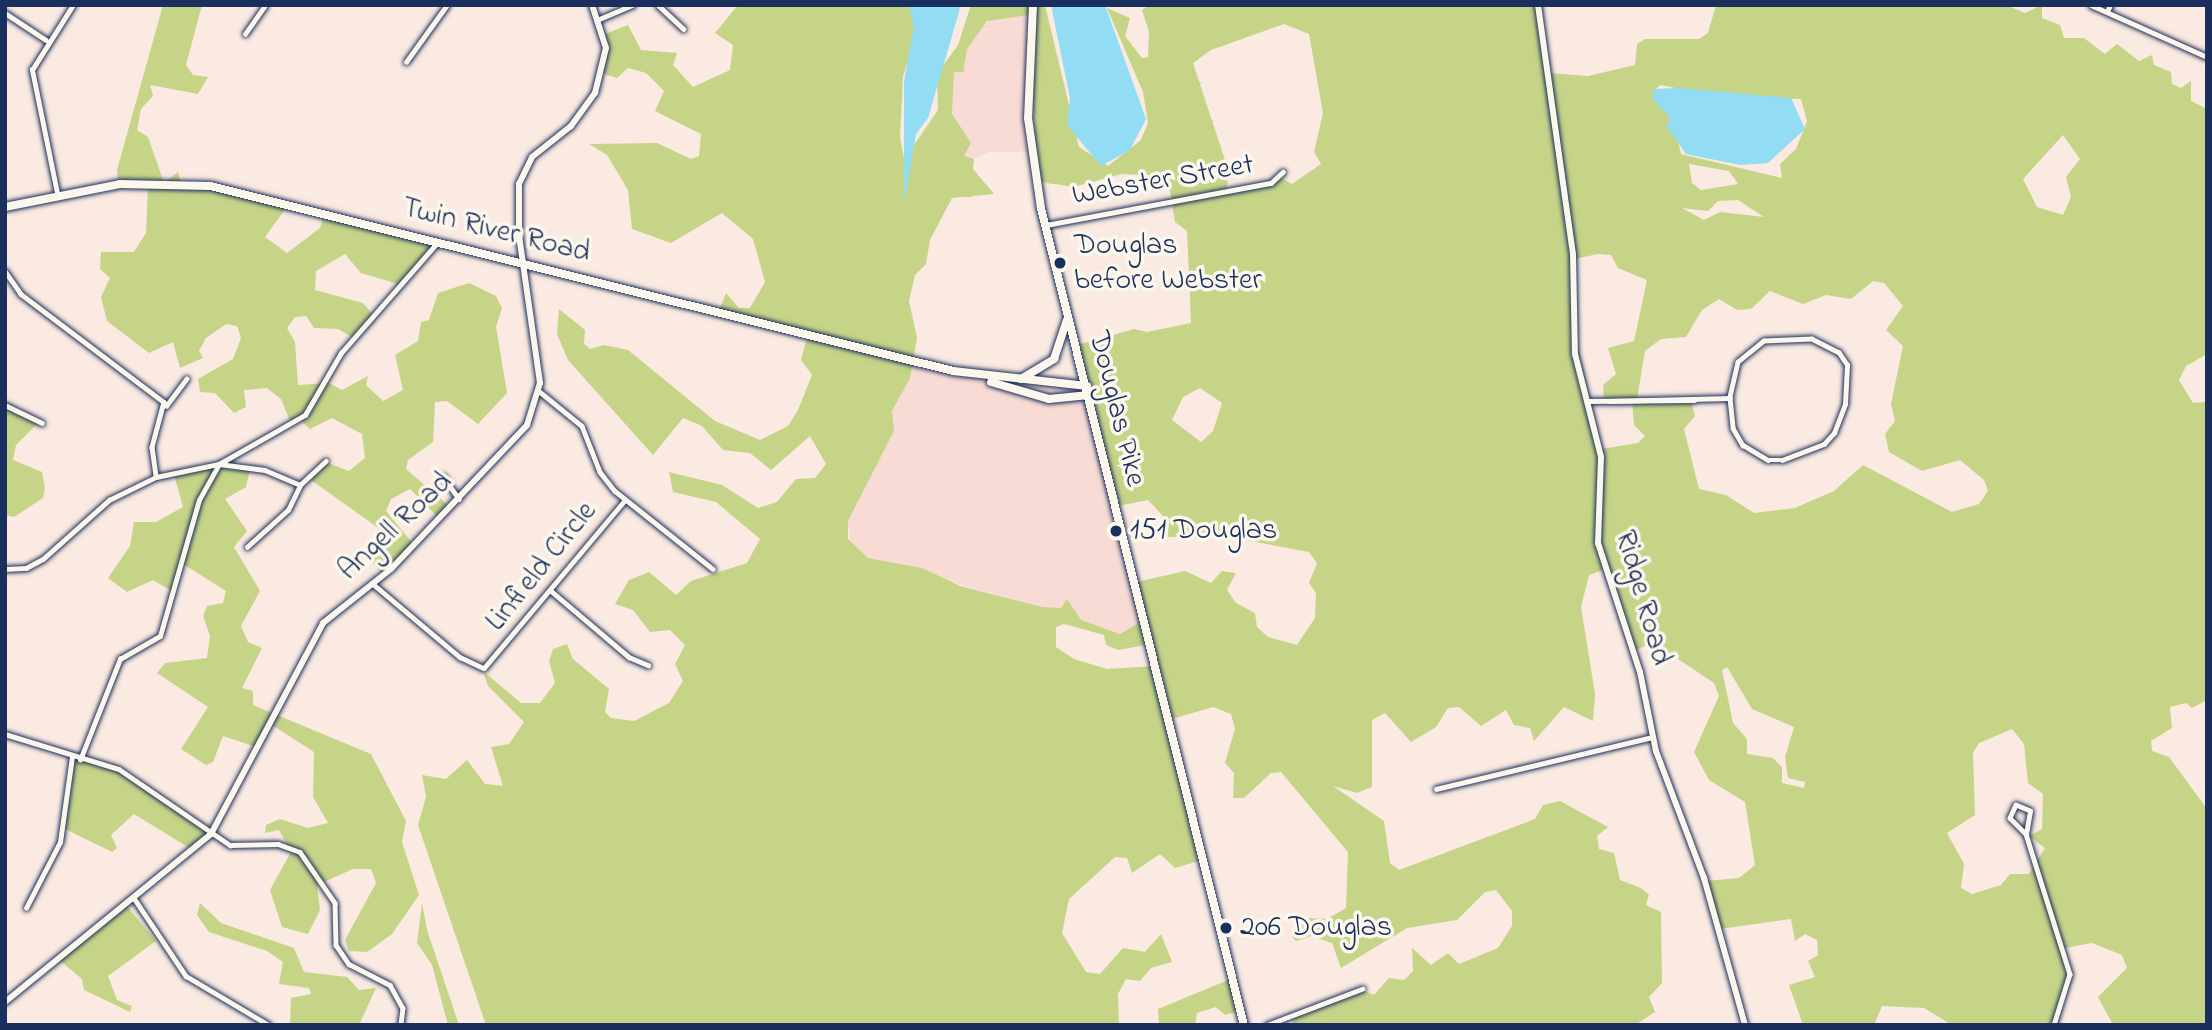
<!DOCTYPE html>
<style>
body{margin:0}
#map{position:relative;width:2212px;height:1030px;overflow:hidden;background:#faeae1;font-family:"Indie Flower",sans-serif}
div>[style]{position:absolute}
.built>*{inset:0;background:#f8dbd4}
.green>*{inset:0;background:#c6d488}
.water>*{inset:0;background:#92dcf4}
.roads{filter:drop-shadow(0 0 2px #1b2f5e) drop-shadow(0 0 2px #1b2f5e)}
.minor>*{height:4.5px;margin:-2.25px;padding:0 2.25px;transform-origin:2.25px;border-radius:2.25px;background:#fbf7ec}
.tertiary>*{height:6px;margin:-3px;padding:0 3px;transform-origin:3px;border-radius:3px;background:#fbf7ec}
.primary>*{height:8px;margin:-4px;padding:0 4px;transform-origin:4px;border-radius:4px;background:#fbf7ec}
.dots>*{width:19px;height:19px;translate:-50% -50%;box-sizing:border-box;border:4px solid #fbf7ec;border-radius:50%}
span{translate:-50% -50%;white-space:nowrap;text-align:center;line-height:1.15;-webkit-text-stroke:7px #fbf7ec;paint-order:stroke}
.street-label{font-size:30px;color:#1b2f5e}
.poi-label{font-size:30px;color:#1b2f5e}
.left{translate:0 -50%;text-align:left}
.frame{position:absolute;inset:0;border:7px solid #1b2f5e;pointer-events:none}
</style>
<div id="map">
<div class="built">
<i style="clip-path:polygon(995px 16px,1032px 16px,1032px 152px,989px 152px,974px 159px,964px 157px,952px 114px,953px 72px,978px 31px)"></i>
<i style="clip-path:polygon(913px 361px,1013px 380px,1084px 384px,1145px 620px,1119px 634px,1080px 620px,1067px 600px,1061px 608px,1042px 607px,939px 579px,922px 568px,868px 558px,851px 547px,848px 521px,894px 431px,892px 411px)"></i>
</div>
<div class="green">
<i style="clip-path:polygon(163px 5px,202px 5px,186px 65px,193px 75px,208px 77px,198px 94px,150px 85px,153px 96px,141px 109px,137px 130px,148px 137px,164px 183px,178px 172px,181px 183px,289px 204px,265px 237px,287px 253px,320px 228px,325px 212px,438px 242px,398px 284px,361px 273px,345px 254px,316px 271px,315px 290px,363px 303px,373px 315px,354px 338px,338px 329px,314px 328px,306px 316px,295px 317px,287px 328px,295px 342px,298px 385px,329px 383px,342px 390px,368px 376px,366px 385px,383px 401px,403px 390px,395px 355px,418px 341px,421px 322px,429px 320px,438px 293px,469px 283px,496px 296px,502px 308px,496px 327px,507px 393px,478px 424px,447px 401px,435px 402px,433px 442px,408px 460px,406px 469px,449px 506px,440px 519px,410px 489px,391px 499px,386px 511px,414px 545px,383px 575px,370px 559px,387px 546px,384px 532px,311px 480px,325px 462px,349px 471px,365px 458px,362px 434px,332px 418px,310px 429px,300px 420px,291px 423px,281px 399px,267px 388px,244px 390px,246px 407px,234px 413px,215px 393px,200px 392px,198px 379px,233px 359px,241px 338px,237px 326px,226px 324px,206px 338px,199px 351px,203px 358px,180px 368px,173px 342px,149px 353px,107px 321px,101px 297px,110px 278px,100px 269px,101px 252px,134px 252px,146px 233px,148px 184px,118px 183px,117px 170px)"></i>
<i style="clip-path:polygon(evenodd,738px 5px,911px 5px,916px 39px,903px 76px,900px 138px,907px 173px,914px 145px,938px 110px,937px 74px,958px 45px,971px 5px,1045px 5px,1079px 147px,1108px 166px,1141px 140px,1148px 123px,1143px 92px,1107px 8px,1130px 18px,1125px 36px,1142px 58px,1148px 57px,1149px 32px,1142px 10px,1149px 5px,1540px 5px,1548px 73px,1588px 76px,1635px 65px,1637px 44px,1645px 39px,1699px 39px,1708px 33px,1716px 5px,2006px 5px,2025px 13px,2042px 5px,2042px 18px,2060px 25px,2064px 38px,2084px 38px,2105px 54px,2117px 44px,2139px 61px,2152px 55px,2154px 65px,2171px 72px,2172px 84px,2181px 88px,2191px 81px,2191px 101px,2207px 109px,2207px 354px,2186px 366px,2179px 380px,2193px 403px,2207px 402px,2207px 700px,2192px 708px,2186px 703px,2170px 707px,2172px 728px,2151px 741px,2152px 751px,2169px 757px,2207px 809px,2207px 1025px,2113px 1025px,2098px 997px,2127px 968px,2122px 955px,2092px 943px,2065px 948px,2071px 984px,2050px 1025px,1952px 1025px,1924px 1008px,1882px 1006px,1874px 1025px,1803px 1025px,1789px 985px,1815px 977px,1808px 961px,1818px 955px,1817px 940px,1805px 934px,1795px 941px,1791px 919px,1720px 929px,1706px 881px,1739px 878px,1755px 865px,1745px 802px,1709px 780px,1694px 752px,1719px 696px,1714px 683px,1663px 649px,1650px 644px,1636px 650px,1606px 569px,1589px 575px,1581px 607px,1595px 694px,1593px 721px,1564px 707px,1534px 741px,1530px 728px,1514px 725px,1506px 710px,1481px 726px,1459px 707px,1448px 708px,1436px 727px,1411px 742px,1385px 713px,1372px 720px,1372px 787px,1357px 793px,1333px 786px,1384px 821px,1390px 863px,1399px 870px,1535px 819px,1543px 805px,1560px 801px,1608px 827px,1597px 836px,1599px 849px,1614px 853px,1620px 880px,1641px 888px,1649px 895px,1646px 905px,1661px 912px,1662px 983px,1649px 997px,1655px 1012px,1635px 1025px,1294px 1025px,1291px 1017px,1362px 990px,1374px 995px,1389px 978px,1404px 980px,1413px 971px,1412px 948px,1431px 965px,1448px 953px,1459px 964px,1498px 948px,1512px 926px,1512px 911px,1496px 890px,1485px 892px,1457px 920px,1407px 928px,1341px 968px,1332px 943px,1311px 936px,1296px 941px,1292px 937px,1306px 918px,1327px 919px,1346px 908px,1348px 852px,1281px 772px,1271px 773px,1244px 798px,1233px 798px,1234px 773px,1225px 763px,1235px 729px,1231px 714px,1213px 707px,1172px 719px,1205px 859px,1175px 868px,1160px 854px,1132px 873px,1127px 858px,1115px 857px,1069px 899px,1062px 933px,1086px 972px,1100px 974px,1123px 948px,1145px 952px,1161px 934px,1172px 962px,1151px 968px,1140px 981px,1126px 979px,1118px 994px,1119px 1025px,486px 1025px,418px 825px,426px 797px,422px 775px,446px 779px,467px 760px,485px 784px,503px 786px,491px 747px,509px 744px,524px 722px,488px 686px,483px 671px,521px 703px,540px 703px,555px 683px,549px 661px,553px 649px,567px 644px,573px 659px,609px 689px,605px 712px,611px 718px,634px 721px,669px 703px,683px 681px,675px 664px,685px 645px,670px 630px,650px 632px,633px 610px,615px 604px,629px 580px,649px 572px,676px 595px,691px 581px,747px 563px,760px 539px,716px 502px,673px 492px,669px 472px,722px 485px,758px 508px,777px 502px,796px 479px,815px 478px,826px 464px,810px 436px,771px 470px,750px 453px,723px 450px,702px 426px,683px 418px,653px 455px,568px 360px,557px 334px,559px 309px,585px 330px,584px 344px,590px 349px,604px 345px,628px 350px,715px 421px,760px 440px,788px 426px,798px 410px,812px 375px,801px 360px,808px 334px,719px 311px,726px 293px,739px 308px,750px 308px,765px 282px,753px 239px,722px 213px,671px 243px,632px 229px,628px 190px,607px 155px,589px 144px,657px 143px,691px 159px,699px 156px,701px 134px,655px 111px,664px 91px,646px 73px,628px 68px,617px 78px,604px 74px,605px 34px,628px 25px,641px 50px,677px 53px,673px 65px,693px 87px,730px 70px,733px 45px,715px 33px,738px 5px,1029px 15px,1037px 181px,1073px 187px,1122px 174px,1156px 176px,1169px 185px,1175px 222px,1187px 231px,1191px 323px,1147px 332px,1134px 329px,1077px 345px,1118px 506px,1148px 500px,1164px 517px,1168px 537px,1219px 535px,1309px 552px,1317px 563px,1309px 583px,1316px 593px,1315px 618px,1297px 645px,1268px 637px,1257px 627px,1255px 613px,1236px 603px,1227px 590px,1236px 573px,1222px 571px,1211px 583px,1185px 571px,1137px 582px,1145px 619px,1120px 634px,1081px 620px,1067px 599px,1061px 608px,1042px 607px,960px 586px,922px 568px,868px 558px,848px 539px,848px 521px,894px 431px,892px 411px,910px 378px,917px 338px,909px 301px,915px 275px,926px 264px,930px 240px,952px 198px,994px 194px,973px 169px,974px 159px,964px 156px,971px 143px,952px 114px,954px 72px,963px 72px,967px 49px,987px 21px,1029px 15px,738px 5px,1284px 24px,1309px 34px,1323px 113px,1314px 152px,1321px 164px,1292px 184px,1281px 178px,1227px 191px,1228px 169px,1193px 63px,1211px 50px,1284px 24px,738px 5px,1660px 85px,1720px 97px,1801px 99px,1807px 121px,1796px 149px,1780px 164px,1782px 178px,1681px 154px,1673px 119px,1656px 89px,1660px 85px,738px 5px,2063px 135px,2080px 159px,2066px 177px,2071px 197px,2063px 215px,2037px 207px,2023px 179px,2063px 135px,738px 5px,1689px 164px,1729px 171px,1738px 184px,1701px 190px,1692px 183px,1689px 164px,738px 5px,1738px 200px,1764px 217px,1720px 212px,1704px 220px,1682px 208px,1708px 211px,1718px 201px,1738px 200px,738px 5px,1598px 254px,1611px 255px,1618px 268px,1647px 280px,1634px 341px,1608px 348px,1616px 374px,1603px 385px,1604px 400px,1632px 400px,1634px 425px,1645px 436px,1638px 443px,1601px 449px,1574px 327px,1574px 259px,1598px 254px,738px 5px,1873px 281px,1884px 283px,1903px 306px,1886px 330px,1903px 346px,1891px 404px,1895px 421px,1885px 434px,1889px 452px,1922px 471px,1960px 460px,1984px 480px,1988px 491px,1979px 504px,1952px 512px,1863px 465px,1834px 491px,1795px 508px,1754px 513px,1726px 495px,1699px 489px,1684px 429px,1695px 416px,1690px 398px,1637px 399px,1645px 351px,1661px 339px,1686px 337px,1702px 310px,1719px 299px,1737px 310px,1751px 309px,1770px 291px,1803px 304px,1826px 295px,1851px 299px,1873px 281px,738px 5px,1200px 388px,1222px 403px,1213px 431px,1201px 442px,1172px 420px,1183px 397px,1200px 388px,738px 5px,1064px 624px,1104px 635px,1106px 645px,1118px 650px,1151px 644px,1156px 666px,1107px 669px,1074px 659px,1056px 647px,1056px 627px,1064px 624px,738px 5px,1727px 667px,1752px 709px,1794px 727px,1785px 757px,1788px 778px,1805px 782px,1804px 788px,1782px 783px,1782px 767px,1773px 758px,1747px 754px,1747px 739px,1733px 723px,1722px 670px,1727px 667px,738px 5px,2012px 729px,2024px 744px,2028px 783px,2043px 794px,2042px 829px,2029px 836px,2045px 848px,2029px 874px,2010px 874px,2001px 885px,1972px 894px,1961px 888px,1964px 864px,1947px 833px,1975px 815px,1973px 753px,1979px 743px,2012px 729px)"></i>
<i style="clip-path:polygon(5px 406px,38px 423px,16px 445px,13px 460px,42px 472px,45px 488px,43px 498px,14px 517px,5px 515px)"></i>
<i style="clip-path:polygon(217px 465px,250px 469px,246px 487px,225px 499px,247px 531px,234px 547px,260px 591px,241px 626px,248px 642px,262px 648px,242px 688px,253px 691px,253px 705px,371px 754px,406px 821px,402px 842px,419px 895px,392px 934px,367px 952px,349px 951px,345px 940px,376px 883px,371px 869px,353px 869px,317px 885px,320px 910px,308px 934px,282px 927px,270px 890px,291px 852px,279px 830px,265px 833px,266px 825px,280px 819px,308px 828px,328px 823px,313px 797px,314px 752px,272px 725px,259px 748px,223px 736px,213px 762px,206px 765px,181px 749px,208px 707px,157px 673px,165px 663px,207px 658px,210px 636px,203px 616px,207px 606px,223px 603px,226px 591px,183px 564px,172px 591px,153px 580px,127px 592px,108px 578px,130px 546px,134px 522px,156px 522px,183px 507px,173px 471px)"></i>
<i style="clip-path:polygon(73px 759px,123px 773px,209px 834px,191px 849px,134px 814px,111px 835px,117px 848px,112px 852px,63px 828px)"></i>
<i style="clip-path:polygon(200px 903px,221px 923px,294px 948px,304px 972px,347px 977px,359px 990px,376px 988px,359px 1025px,290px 1025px,291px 998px,311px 994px,309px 988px,279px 984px,283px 962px,267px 951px,209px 932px,197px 915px)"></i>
<i style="clip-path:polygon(422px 903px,427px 930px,459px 1025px,448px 1025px,432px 965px,417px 943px)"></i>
<i style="clip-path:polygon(126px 905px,156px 941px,108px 976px,117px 1000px,132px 1006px,130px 1012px,84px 990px,82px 979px,58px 959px)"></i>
<i style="clip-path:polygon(1233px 978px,1240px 1011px,1225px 1015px,1216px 1007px,1197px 1013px,1195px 1025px,1159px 1025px,1158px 1009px)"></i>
</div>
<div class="water">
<i style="clip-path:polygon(909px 5px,961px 5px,928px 118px,916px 134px,904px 204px,904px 81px,914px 27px)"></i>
<i style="clip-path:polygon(1051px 5px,1105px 5px,1146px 119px,1130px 150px,1101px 166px,1067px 125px,1070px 98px)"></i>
<i style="clip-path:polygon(1678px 88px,1791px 98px,1805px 129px,1768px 163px,1740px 165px,1686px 154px,1667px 127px,1670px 118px,1653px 99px,1654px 89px)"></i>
</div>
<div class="roads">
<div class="minor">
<i style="left:658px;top:5px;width:35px;rotate:43deg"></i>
<i style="left:2091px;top:5px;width:127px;rotate:24.1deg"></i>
<i style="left:2107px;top:12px;width:8px;rotate:-67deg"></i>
<i style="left:5px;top:13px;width:49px;rotate:33.4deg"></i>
<i style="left:597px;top:20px;width:39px;rotate:-23deg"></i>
<i style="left:245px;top:34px;width:35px;rotate:-55deg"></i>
<i style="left:406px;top:62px;width:70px;rotate:-54.3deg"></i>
<i style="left:57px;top:193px;width:126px;rotate:-101.5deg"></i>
<i style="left:32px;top:70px;width:77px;rotate:-57.8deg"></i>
<i style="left:1046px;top:225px;width:229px;rotate:-10.6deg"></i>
<i style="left:1271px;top:183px;width:16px;rotate:-43deg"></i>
<i style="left:5px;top:271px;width:28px;rotate:55deg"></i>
<i style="left:21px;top:294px;width:179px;rotate:37.1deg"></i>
<i style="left:164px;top:402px;width:47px;rotate:104.9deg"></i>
<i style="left:152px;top:447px;width:30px;rotate:82deg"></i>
<i style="left:539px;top:391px;width:55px;rotate:39.1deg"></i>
<i style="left:582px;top:426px;width:49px;rotate:68.6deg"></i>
<i style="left:600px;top:472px;width:24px;rotate:52deg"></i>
<i style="left:615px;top:491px;width:125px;rotate:38.5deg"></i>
<i style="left:1587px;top:401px;width:107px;rotate:-0.5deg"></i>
<i style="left:1609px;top:401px;width:121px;rotate:-1.4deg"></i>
<i style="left:1730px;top:398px;width:30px;rotate:84deg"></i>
<i style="left:1733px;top:428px;width:20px;rotate:60deg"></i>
<i style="left:1743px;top:445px;width:29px;rotate:31deg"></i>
<i style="left:1768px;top:460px;width:14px"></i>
<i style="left:1782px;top:460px;width:45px;rotate:-20.9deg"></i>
<i style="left:1824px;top:444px;width:15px;rotate:-48deg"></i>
<i style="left:1834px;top:433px;width:31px;rotate:-69deg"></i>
<i style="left:1845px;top:404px;width:39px;rotate:-87deg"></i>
<i style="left:1847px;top:365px;width:14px;rotate:-124deg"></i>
<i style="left:1839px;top:353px;width:30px;rotate:-153deg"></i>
<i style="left:1812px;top:339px;width:48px;rotate:177.6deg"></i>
<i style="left:1764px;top:341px;width:33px;rotate:141deg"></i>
<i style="left:1738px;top:362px;width:37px;rotate:103deg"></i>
<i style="left:5px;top:405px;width:41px;rotate:25.9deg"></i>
<i style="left:166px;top:406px;width:34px;rotate:-53deg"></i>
<i style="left:443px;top:476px;width:28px;rotate:55deg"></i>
<i style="left:247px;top:547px;width:55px;rotate:-42.1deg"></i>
<i style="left:288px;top:510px;width:28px;rotate:-64deg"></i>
<i style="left:5px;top:569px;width:21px;rotate:-3deg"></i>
<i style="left:26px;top:568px;width:19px;rotate:-28deg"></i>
<i style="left:43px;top:559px;width:89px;rotate:-41.8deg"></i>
<i style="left:109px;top:500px;width:52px;rotate:-26.1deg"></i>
<i style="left:156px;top:477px;width:64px;rotate:-11.7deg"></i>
<i style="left:219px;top:464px;width:99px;rotate:-29.7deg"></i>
<i style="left:305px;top:415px;width:72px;rotate:-59.9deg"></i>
<i style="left:341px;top:353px;width:146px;rotate:-48.9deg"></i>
<i style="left:373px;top:584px;width:114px;rotate:40deg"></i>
<i style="left:460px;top:657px;width:26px;rotate:25deg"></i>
<i style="left:484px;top:668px;width:219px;rotate:-50deg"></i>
<i style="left:550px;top:590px;width:104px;rotate:40.3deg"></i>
<i style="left:629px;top:657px;width:21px;rotate:23deg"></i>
<i style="left:5px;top:734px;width:119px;rotate:17.1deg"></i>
<i style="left:119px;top:769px;width:135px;rotate:34.4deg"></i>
<i style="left:230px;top:845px;width:48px;rotate:-1.2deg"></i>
<i style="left:278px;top:844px;width:23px;rotate:20deg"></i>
<i style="left:300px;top:852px;width:62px;rotate:55.5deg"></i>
<i style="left:335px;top:903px;width:42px;rotate:88.6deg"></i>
<i style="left:336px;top:945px;width:23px;rotate:56deg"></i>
<i style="left:349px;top:964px;width:46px;rotate:27.1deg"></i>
<i style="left:390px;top:985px;width:26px;rotate:61deg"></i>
<i style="left:403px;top:1008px;width:17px;rotate:97deg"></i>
<i style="left:80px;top:760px;width:109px;rotate:-68.4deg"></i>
<i style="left:120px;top:659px;width:46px;rotate:-29.9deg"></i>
<i style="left:160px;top:636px;width:141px;rotate:-74deg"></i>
<i style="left:199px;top:500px;width:41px;rotate:-60.9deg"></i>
<i style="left:219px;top:464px;width:46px;rotate:7.4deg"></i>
<i style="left:265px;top:470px;width:38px;rotate:23deg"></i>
<i style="left:300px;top:485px;width:35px;rotate:-43deg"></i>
<i style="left:1436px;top:789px;width:222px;rotate:-13.5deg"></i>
<i style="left:2026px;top:834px;width:23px;rotate:-80deg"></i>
<i style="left:2030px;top:811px;width:15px;rotate:-157deg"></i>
<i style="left:2016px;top:805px;width:14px;rotate:115deg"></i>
<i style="left:2010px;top:818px;width:23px;rotate:45deg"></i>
<i style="left:2026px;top:834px;width:147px;rotate:72.6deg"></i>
<i style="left:2070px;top:974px;width:53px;rotate:107.4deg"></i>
<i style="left:134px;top:898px;width:94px;rotate:56.3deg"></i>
<i style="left:186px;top:976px;width:96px;rotate:30.6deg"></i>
<i style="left:26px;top:908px;width:74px;rotate:-62.7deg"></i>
<i style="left:60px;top:842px;width:86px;rotate:-82deg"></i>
<i style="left:1267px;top:1025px;width:102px;rotate:-20.8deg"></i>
</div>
<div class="tertiary">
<i style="left:1538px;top:5px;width:251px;rotate:82deg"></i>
<i style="left:1573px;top:254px;width:100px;rotate:88.9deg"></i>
<i style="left:1575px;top:354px;width:106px;rotate:75.8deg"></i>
<i style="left:1601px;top:457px;width:86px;rotate:92deg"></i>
<i style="left:1598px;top:543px;width:136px;rotate:72deg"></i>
<i style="left:1640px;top:672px;width:81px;rotate:78.6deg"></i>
<i style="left:1656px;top:751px;width:136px;rotate:69.3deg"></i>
<i style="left:1704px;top:878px;width:153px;rotate:74.4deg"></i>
<i style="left:5px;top:1002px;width:266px;rotate:-39.2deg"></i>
<i style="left:211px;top:834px;width:239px;rotate:-62deg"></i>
<i style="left:323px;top:623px;width:87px;rotate:-38.5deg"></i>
<i style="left:391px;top:569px;width:198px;rotate:-46.6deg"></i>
<i style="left:527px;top:425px;width:44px;rotate:-72.8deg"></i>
<i style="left:540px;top:383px;width:148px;rotate:-98.1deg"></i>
<i style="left:519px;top:236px;width:52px;rotate:-90deg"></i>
<i style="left:519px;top:184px;width:30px;rotate:-64deg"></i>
<i style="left:532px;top:157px;width:50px;rotate:-38.5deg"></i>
<i style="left:571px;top:126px;width:41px;rotate:-54deg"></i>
<i style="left:595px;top:93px;width:46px;rotate:-76.3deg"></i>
<i style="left:606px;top:48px;width:45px;rotate:-108deg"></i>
</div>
<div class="primary">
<i style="left:1033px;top:5px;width:113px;rotate:92.5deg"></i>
<i style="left:1028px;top:118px;width:91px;rotate:81.8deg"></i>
<i style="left:1041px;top:208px;width:842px;rotate:76.05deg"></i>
<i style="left:5px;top:207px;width:117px;rotate:-11.3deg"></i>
<i style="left:120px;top:184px;width:90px;rotate:1.3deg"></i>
<i style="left:210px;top:186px;width:766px;rotate:13.98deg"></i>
<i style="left:953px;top:371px;width:135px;rotate:6.4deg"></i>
<i style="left:1021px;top:379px;width:39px;rotate:-31deg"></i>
<i style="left:1054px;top:359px;width:41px;rotate:-71.6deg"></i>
<i style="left:991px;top:382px;width:60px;rotate:16.3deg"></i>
<i style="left:1049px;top:399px;width:40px;rotate:-5.7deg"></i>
</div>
</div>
<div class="dots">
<i style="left:1060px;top:263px;background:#1b2f5e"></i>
<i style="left:1116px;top:531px;background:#1b2f5e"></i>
<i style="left:1226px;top:928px;background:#1b2f5e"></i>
</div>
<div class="street-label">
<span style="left:1163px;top:181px;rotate:-10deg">Webster Street</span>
<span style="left:496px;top:231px;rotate:14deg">Twin River Road</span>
<span style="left:1116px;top:409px;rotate:76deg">Douglas Pike</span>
<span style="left:396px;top:527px;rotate:-43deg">Angell Road</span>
<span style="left:542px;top:567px;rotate:-51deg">Linfield Circle</span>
<span style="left:1642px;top:598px;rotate:74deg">Ridge Road</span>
</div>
<div class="poi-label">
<span class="left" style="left:1074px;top:263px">Douglas<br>before Webster</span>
<span class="left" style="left:1130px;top:531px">151 Douglas</span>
<span class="left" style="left:1240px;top:928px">206 Douglas</span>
</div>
<div class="frame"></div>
</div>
